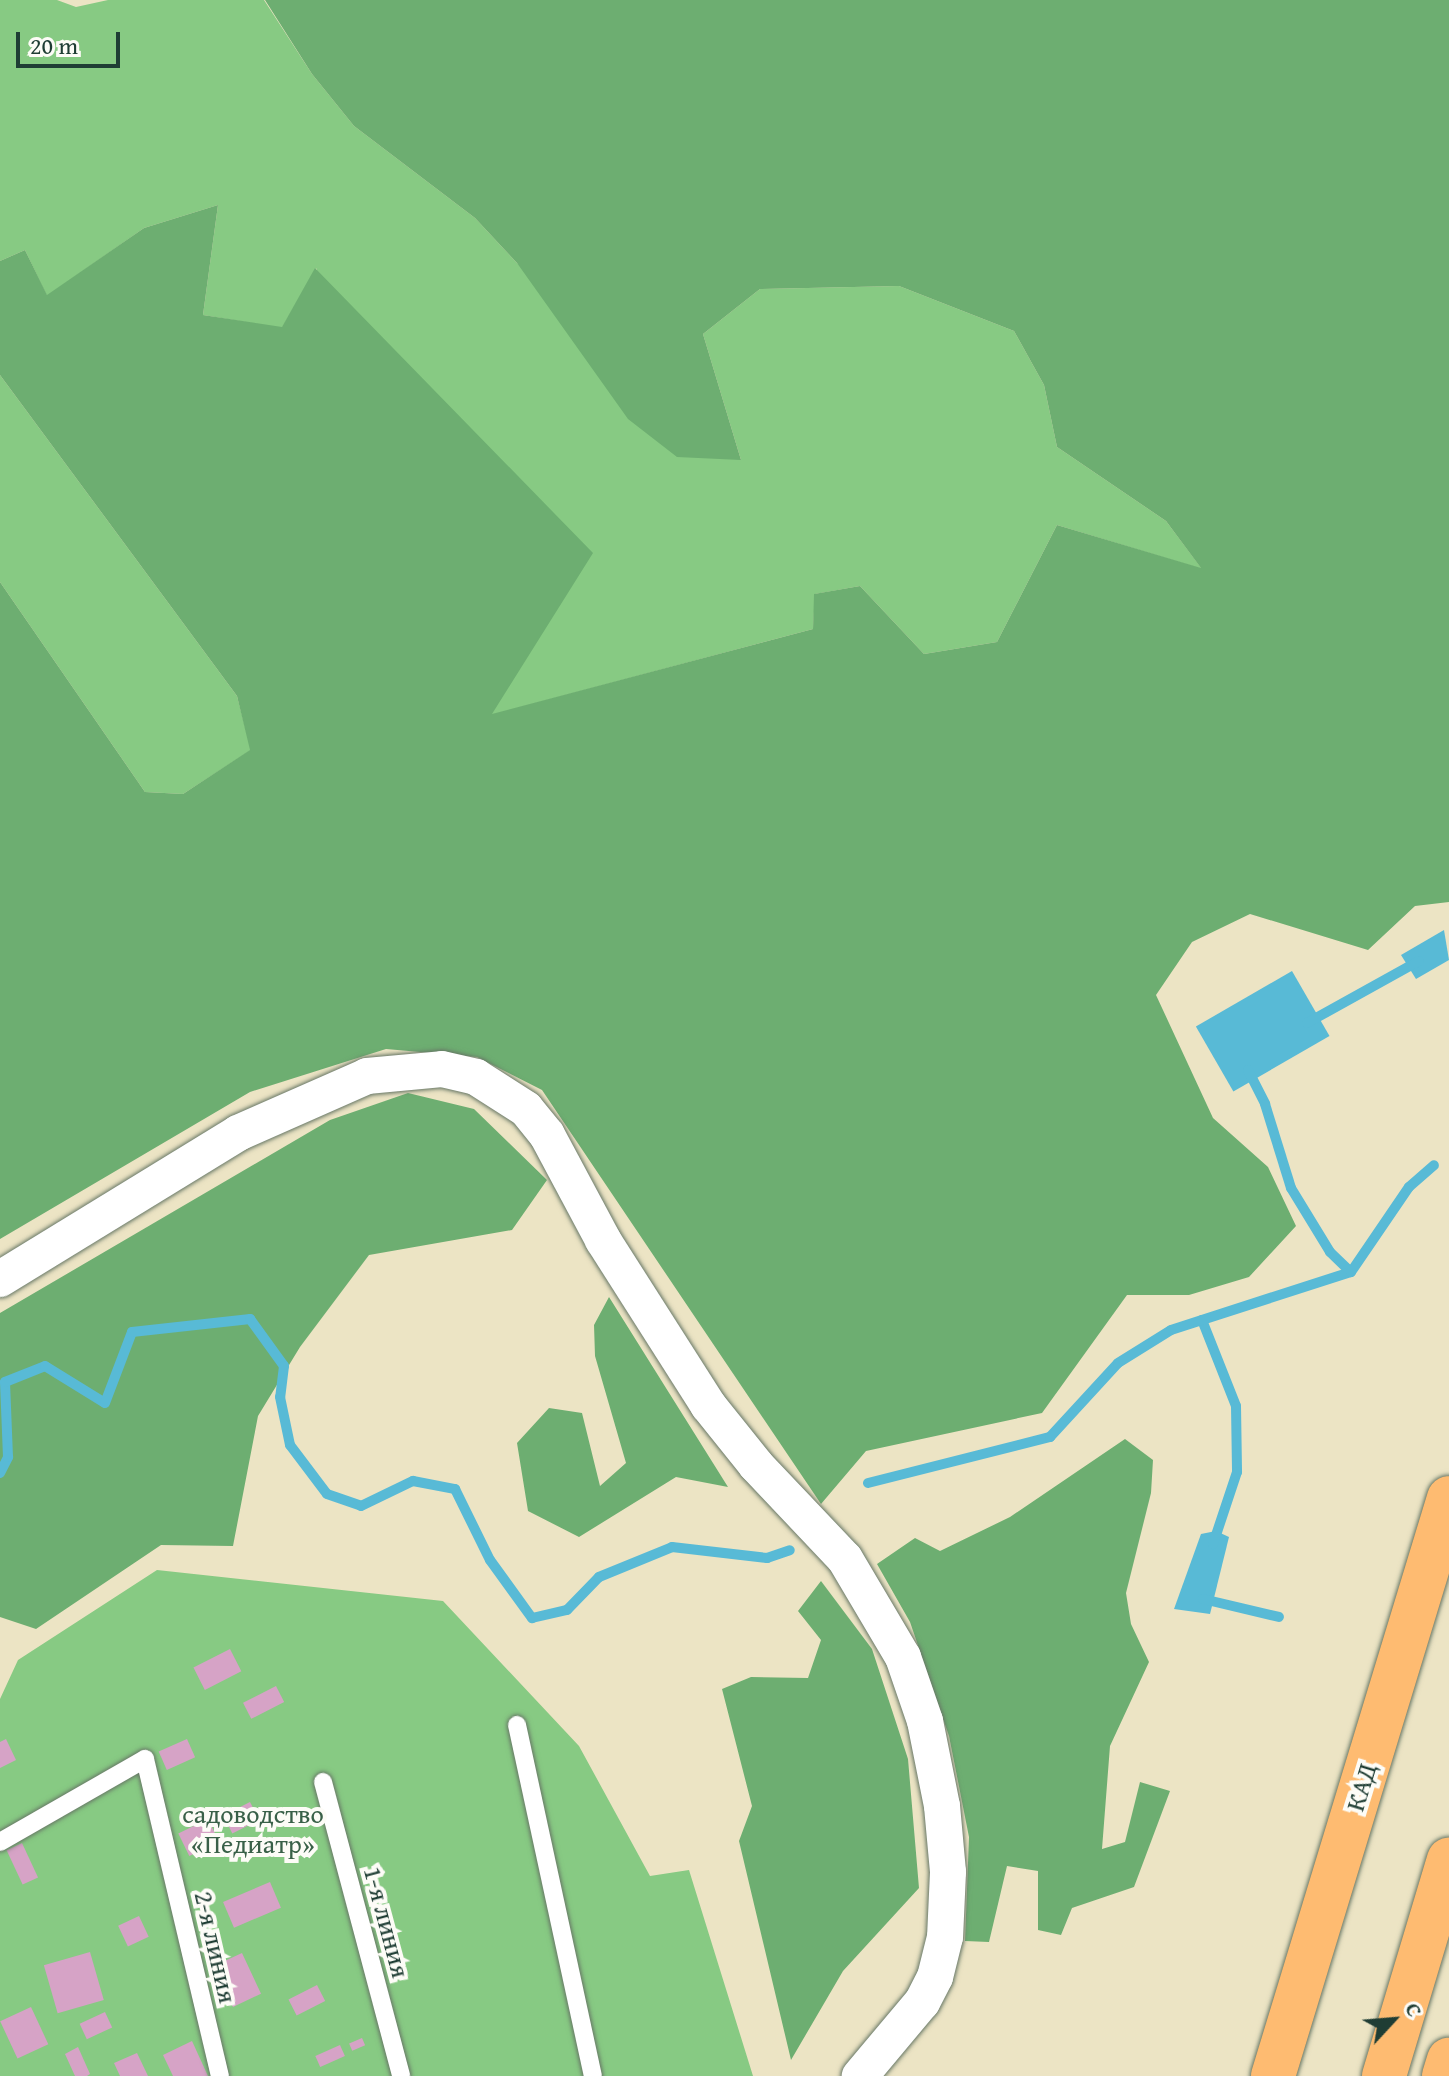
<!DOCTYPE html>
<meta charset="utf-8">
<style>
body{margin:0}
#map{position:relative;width:1449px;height:2076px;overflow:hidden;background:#ece4c4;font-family:"Gentium Book Plus",serif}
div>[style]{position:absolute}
.green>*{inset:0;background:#87ca83}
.forest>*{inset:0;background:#6dae71}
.water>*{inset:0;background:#58bad6;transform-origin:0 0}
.stream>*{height:10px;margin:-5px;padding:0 5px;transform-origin:5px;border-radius:5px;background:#58bad6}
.building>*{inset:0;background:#d6a3c6;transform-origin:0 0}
.roads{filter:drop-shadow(0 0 2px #677766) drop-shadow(0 0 2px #677766)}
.service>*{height:18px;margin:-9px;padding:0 9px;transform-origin:9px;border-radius:9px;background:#fff}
.minor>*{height:36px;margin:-18px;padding:0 18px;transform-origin:18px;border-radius:18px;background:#fff}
.primary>*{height:44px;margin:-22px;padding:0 22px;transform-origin:22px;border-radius:22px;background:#febb71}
.motorway>*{height:44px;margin:-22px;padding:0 22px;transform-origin:22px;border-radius:22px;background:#febb71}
span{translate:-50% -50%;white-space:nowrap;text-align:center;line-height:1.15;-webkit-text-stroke:8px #fdfcf7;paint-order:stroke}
.street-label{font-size:26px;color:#1f3d34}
.park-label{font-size:26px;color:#396048}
.north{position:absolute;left:1353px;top:1980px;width:80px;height:80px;-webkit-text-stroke:6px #fdfcf7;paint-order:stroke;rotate:64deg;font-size:22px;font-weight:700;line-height:32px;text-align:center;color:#1f3d34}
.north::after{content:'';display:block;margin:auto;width:28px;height:36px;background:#1f3d34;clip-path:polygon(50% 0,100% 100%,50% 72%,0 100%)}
.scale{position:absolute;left:16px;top:32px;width:104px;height:36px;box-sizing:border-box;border:4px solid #1f3d34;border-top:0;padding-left:10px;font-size:24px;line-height:28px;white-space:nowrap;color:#1f3d34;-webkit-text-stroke:6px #fdfcf7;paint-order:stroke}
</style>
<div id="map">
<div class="green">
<i style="clip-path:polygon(0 0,57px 0,76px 7px,108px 0,264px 0,312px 74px,354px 126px,475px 218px,517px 263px,741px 460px,703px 334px,760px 289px,899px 286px,1014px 331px,1044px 385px,1057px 447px,1166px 521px,1202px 569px,1057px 525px,997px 642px,924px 654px,860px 586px,815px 594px,813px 629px,491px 715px,316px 268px,282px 328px,203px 315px,218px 205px,144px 228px,47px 296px,25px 250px,0 261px)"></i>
<i style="clip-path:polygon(0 375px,237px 696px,251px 750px,183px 794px,145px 792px,0 582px)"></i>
<i style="clip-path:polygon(157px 1570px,443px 1601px,579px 1746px,650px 1876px,689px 1870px,753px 2076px,0 2076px,0 1699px,18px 1660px)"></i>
</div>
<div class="forest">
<i style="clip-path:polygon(265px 0,1449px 0,1449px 902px,1415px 906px,1368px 950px,1250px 914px,1192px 942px,1156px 995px,1213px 1118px,1268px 1167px,1296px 1226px,1249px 1277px,1189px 1295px,1127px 1295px,1042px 1413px,866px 1451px,821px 1504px,542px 1090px,477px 1057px,386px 1049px,250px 1092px,0 1239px,0 582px,145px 792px,183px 794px,250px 750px,237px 696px,0 375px,0 261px,25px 250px,47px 295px,144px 228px,218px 205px,203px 315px,282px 327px,315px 268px,593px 553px,492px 714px,813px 629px,814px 594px,860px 586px,924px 654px,997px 642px,1057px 525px,1201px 568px,1166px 521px,1057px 447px,1044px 385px,1014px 331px,899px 286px,760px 289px,703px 334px,741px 460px,677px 457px,628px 419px,517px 263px,475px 218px,354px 126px,312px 74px)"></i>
<i style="clip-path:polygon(408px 1093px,474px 1109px,547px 1180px,512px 1230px,369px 1255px,300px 1347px,258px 1416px,233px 1546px,161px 1545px,36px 1629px,0 1617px,0 1313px,330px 1120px)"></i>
<i style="clip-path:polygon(609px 1297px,728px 1487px,676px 1477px,579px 1537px,528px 1511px,517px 1443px,549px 1408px,582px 1413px,600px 1486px,626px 1463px,595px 1356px,594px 1325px)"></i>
<i style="clip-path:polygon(1125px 1439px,1153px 1460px,1151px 1493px,1126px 1593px,1131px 1624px,1149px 1662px,1110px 1746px,1102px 1849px,1125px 1842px,1140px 1782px,1170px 1791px,1134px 1887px,1072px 1908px,1061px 1935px,1038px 1930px,1038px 1871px,1007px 1866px,989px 1942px,965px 1941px,969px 1837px,949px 1736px,910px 1622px,877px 1564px,915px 1538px,940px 1551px,1010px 1517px)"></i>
<i style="clip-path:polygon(821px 1581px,872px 1649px,908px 1759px,919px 1888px,843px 1971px,791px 2060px,739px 1841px,752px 1806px,722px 1689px,751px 1677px,808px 1678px,821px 1640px,798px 1611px)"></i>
</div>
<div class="water">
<i style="clip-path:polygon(1444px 930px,1449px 960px,1416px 979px,1401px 955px)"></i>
<i style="left:1292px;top:971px;width:75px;height:111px;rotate:60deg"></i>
<i style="clip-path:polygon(1216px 1531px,1229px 1537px,1210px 1614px,1174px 1609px,1201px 1534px)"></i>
</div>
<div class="stream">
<i style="left:1307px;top:1023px;width:128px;rotate:-29deg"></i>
<i style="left:1248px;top:1070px;width:38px;rotate:63deg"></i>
<i style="left:1265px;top:1104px;width:88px;rotate:72.8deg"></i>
<i style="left:1291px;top:1188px;width:75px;rotate:58.6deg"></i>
<i style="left:1330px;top:1252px;width:29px;rotate:44deg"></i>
<i style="left:1202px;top:1320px;width:92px;rotate:68.4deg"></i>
<i style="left:1236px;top:1406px;width:66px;rotate:89.1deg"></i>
<i style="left:1237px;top:1472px;width:76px;rotate:108.4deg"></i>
<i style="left:0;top:1473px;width:18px;rotate:-63deg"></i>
<i style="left:8px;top:1457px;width:75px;rotate:-92.3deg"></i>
<i style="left:5px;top:1382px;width:43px;rotate:-21.8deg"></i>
<i style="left:45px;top:1366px;width:70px;rotate:31.7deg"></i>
<i style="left:105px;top:1403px;width:76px;rotate:-69.2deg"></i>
<i style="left:132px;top:1332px;width:119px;rotate:-6.3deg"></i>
<i style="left:250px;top:1319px;width:58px;rotate:54.1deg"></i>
<i style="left:284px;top:1366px;width:31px;rotate:97deg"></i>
<i style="left:280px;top:1397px;width:49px;rotate:78.2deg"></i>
<i style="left:290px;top:1445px;width:61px;rotate:52.9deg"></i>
<i style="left:327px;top:1494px;width:36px;rotate:19deg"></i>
<i style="left:361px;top:1506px;width:58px;rotate:-25.7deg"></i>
<i style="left:413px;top:1481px;width:43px;rotate:10.8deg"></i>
<i style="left:455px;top:1489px;width:79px;rotate:63.8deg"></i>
<i style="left:490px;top:1560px;width:72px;rotate:54.1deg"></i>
<i style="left:532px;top:1618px;width:36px;rotate:-13deg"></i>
<i style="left:567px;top:1610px;width:46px;rotate:-45.9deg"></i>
<i style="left:599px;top:1577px;width:79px;rotate:-22.3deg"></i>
<i style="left:672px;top:1547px;width:96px;rotate:6.6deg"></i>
<i style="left:767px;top:1558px;width:24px;rotate:-19deg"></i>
<i style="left:868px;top:1483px;width:188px;rotate:-14.2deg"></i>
<i style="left:1050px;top:1437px;width:100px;rotate:-47.4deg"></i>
<i style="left:1118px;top:1363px;width:62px;rotate:-31.9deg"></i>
<i style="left:1171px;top:1330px;width:189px;rotate:-17.9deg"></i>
<i style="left:1351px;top:1272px;width:103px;rotate:-55.7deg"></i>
<i style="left:1409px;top:1187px;width:33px;rotate:-41deg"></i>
<i style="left:1203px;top:1599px;width:78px;rotate:13.3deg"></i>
</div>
<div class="building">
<i style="left:230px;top:1649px;width:25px;height:41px;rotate:63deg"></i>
<i style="left:276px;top:1686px;width:18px;height:37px;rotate:63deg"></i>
<i style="clip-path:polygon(6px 1739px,16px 1760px,0 1768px,0 1742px)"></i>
<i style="left:187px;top:1739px;width:20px;height:31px;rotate:66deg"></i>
<i style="left:250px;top:1802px;width:20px;height:30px;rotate:63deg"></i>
<i style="left:208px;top:1819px;width:25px;height:33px;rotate:64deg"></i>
<i style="left:22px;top:1843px;width:38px;height:17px;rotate:65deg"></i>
<i style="left:270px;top:1882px;width:28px;height:51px;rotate:67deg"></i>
<i style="left:139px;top:1916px;width:23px;height:23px;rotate:65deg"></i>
<i style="left:90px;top:1952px;width:50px;height:48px;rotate:74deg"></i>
<i style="left:242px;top:1953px;width:45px;height:31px;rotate:65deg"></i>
<i style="left:317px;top:1985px;width:18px;height:32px;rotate:63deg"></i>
<i style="left:31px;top:2007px;width:41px;height:34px;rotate:65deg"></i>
<i style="left:105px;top:2012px;width:17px;height:28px;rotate:65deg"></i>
<i style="left:362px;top:2038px;width:8px;height:14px;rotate:67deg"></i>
<i style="clip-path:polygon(192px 2041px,208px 2076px,173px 2076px,163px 2055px)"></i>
<i style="left:340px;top:2045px;width:12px;height:27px;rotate:66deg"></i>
<i style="clip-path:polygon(78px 2047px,90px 2074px,87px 2076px,75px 2076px,65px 2054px)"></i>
<i style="clip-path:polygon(137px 2053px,148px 2076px,120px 2076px,114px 2063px)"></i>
</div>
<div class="roads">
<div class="service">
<i style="left:517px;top:1725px;width:359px;rotate:77.8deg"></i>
<i style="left:323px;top:1782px;width:304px;rotate:75.1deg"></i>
<i style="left:0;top:1842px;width:167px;rotate:-29.8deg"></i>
<i style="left:145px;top:1759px;width:326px;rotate:76.7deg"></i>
</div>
<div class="minor">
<i style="left:0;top:1279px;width:279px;rotate:-31.5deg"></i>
<i style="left:238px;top:1133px;width:141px;rotate:-23.8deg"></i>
<i style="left:367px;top:1076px;width:75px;rotate:-5.3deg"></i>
<i style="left:442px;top:1069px;width:35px;rotate:13deg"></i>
<i style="left:476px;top:1077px;width:59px;rotate:32.6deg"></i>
<i style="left:526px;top:1109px;width:33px;rotate:51deg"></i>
<i style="left:547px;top:1135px;width:119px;rotate:61.9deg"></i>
<i style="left:603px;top:1240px;width:196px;rotate:57.5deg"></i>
<i style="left:708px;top:1405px;width:77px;rotate:51.3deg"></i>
<i style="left:756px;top:1465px;width:129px;rotate:46.6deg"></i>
<i style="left:845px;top:1559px;width:114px;rotate:59.4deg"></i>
<i style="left:903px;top:1657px;width:68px;rotate:71deg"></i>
<i style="left:925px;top:1721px;width:87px;rotate:78.7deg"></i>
<i style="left:942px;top:1806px;width:66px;rotate:84.8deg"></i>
<i style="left:948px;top:1872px;width:65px;rotate:92.6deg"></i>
<i style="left:945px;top:1937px;width:41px;rotate:104deg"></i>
<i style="left:935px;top:1977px;width:28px;rotate:117deg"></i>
<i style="left:922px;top:2002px;width:97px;rotate:130deg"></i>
</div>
<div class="primary">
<i style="left:1444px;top:2076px;width:17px;rotate:-73deg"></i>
</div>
<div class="motorway">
<i style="left:1273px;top:2076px;width:604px;rotate:-73.06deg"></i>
<i style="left:1384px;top:2076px;width:226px;rotate:-73.3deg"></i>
</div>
</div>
<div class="street-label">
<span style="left:1361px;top:1787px;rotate:-73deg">КАД</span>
<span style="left:387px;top:1922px;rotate:75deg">1-я линия</span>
<span style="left:216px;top:1947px;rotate:77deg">2-я линия</span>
</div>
<div class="park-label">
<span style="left:253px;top:1829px">садоводство<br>«Педиатр»</span>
</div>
<div class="north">С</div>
<div class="scale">20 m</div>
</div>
